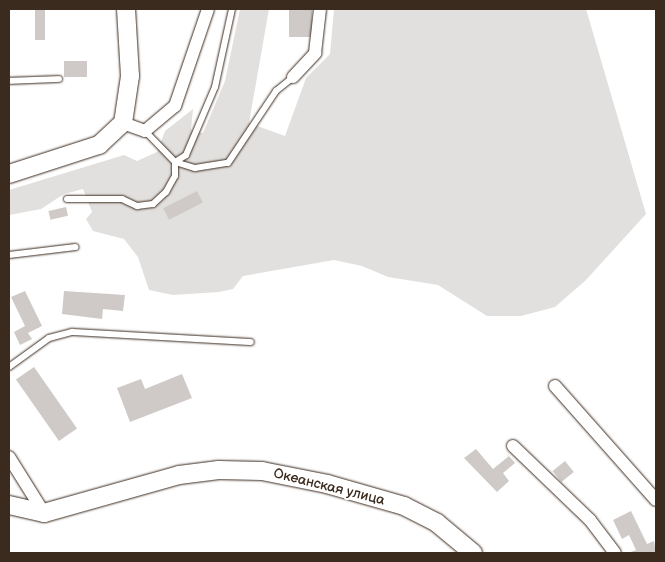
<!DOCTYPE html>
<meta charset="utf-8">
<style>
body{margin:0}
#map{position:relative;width:665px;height:562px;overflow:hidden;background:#fff;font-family:"Balsamiq Sans",sans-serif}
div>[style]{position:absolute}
.green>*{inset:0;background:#e2e0de}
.building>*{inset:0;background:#cfcac7;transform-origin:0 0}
.roads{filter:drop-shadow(0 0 1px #3b2a1e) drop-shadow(0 0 1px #3b2a1e)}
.service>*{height:6px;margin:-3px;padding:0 3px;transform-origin:3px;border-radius:3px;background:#fff}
.minor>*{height:12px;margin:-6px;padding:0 6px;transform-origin:6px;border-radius:6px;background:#fff}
.secondary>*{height:18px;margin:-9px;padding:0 9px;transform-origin:9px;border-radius:9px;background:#fff}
span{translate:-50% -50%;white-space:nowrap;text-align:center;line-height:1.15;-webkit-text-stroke:4px #fff;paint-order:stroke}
.street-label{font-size:14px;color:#3b2a1e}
.frame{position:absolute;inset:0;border:10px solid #3b2a1e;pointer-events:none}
</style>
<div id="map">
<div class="green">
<i style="clip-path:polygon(240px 9px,269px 9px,249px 123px,285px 136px,306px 78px,330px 54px,334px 9px,586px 9px,646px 214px,586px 280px,555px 307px,521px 316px,487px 316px,438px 285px,388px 277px,362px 266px,334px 260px,243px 276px,233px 289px,219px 292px,173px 295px,149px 290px,138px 257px,124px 239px,93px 231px,86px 219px,92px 212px,83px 189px,64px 194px,41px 209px,9px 215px,9px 190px,124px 155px,137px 161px,157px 152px,165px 131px,193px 109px,191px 130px,203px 133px,225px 81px)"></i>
</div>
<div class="building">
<i style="left:35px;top:9px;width:10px;height:31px"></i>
<i style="left:289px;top:9px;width:23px;height:28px"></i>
<i style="left:64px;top:61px;width:23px;height:16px"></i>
<i style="left:197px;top:191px;width:13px;height:38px;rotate:63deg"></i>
<i style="left:66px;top:207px;width:9px;height:18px;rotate:77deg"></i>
<i style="clip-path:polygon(25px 291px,42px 326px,28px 333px,32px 339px,20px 345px,14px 332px,25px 326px,11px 297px)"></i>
<i style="clip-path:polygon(64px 291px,125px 295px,123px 311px,103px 309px,102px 319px,62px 314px)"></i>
<i style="left:34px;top:367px;width:75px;height:22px;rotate:55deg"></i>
<i style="clip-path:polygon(182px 374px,192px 398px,130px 422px,117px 388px,141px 379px,145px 389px)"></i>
<i style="clip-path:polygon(476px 449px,493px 469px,509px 456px,515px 463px,503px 473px,509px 481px,497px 492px,464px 458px)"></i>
<i style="left:565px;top:461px;width:14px;height:16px;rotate:51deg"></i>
<i style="clip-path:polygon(631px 511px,647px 544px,654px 541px,656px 553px,628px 553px,636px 550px,629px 535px,622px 539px,613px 520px)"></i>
</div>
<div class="roads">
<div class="service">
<i style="left:9px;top:81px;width:50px;rotate:-2.3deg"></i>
<i style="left:145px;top:131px;width:43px;rotate:45.9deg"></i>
<i style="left:175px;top:162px;width:21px;rotate:17deg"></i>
<i style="left:195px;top:168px;width:33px;rotate:-9deg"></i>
<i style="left:228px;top:163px;width:87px;rotate:-56.3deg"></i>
<i style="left:276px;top:91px;width:22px;rotate:-39deg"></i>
<i style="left:67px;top:199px;width:55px"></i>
<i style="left:122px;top:199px;width:17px;rotate:25deg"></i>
<i style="left:137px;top:206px;width:16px;rotate:-7deg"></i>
<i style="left:153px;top:204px;width:18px;rotate:-43deg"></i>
<i style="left:166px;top:192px;width:18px;rotate:-61deg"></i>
<i style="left:175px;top:176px;width:14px;rotate:-90deg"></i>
<i style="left:175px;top:162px;width:13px;rotate:-32deg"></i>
<i style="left:186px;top:155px;width:74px;rotate:-66.9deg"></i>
<i style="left:215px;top:87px;width:80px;rotate:-77.7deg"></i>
<i style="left:9px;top:255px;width:67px;rotate:-6.8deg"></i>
<i style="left:9px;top:367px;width:49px;rotate:-35.9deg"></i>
<i style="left:49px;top:338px;width:24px;rotate:-15deg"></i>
<i style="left:72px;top:332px;width:179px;rotate:3.2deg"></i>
</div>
<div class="minor">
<i style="left:293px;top:77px;width:33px;rotate:-47deg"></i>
<i style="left:315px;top:53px;width:44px;rotate:-83.5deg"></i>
<i style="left:123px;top:123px;width:23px;rotate:20deg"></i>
<i style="left:145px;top:131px;width:39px;rotate:-40deg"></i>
<i style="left:175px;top:106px;width:102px;rotate:-71.2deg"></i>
<i style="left:555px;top:386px;width:152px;rotate:48.5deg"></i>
<i style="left:513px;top:446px;width:107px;rotate:43.9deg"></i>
<i style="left:590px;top:520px;width:41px;rotate:52.9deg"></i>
<i style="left:9px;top:457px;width:66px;rotate:58deg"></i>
</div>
<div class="secondary">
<i style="left:9px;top:174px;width:95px;rotate:-17.9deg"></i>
<i style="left:99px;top:145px;width:33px;rotate:-43deg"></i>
<i style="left:123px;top:123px;width:48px;rotate:-81.5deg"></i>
<i style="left:130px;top:76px;width:67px;rotate:-93.4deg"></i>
<i style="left:9px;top:505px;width:36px;rotate:13deg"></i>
<i style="left:44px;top:513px;width:140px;rotate:-15.7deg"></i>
<i style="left:179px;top:475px;width:40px;rotate:-7.1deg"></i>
<i style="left:219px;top:470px;width:43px;rotate:1.3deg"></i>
<i style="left:262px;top:471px;width:66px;rotate:11.3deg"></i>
<i style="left:327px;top:484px;width:80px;rotate:15.9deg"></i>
<i style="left:404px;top:506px;width:37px;rotate:27deg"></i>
<i style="left:437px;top:523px;width:47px;rotate:39.8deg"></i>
</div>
</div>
<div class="street-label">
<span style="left:329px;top:487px;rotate:14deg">Океанская улица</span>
</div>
<div class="frame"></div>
</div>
